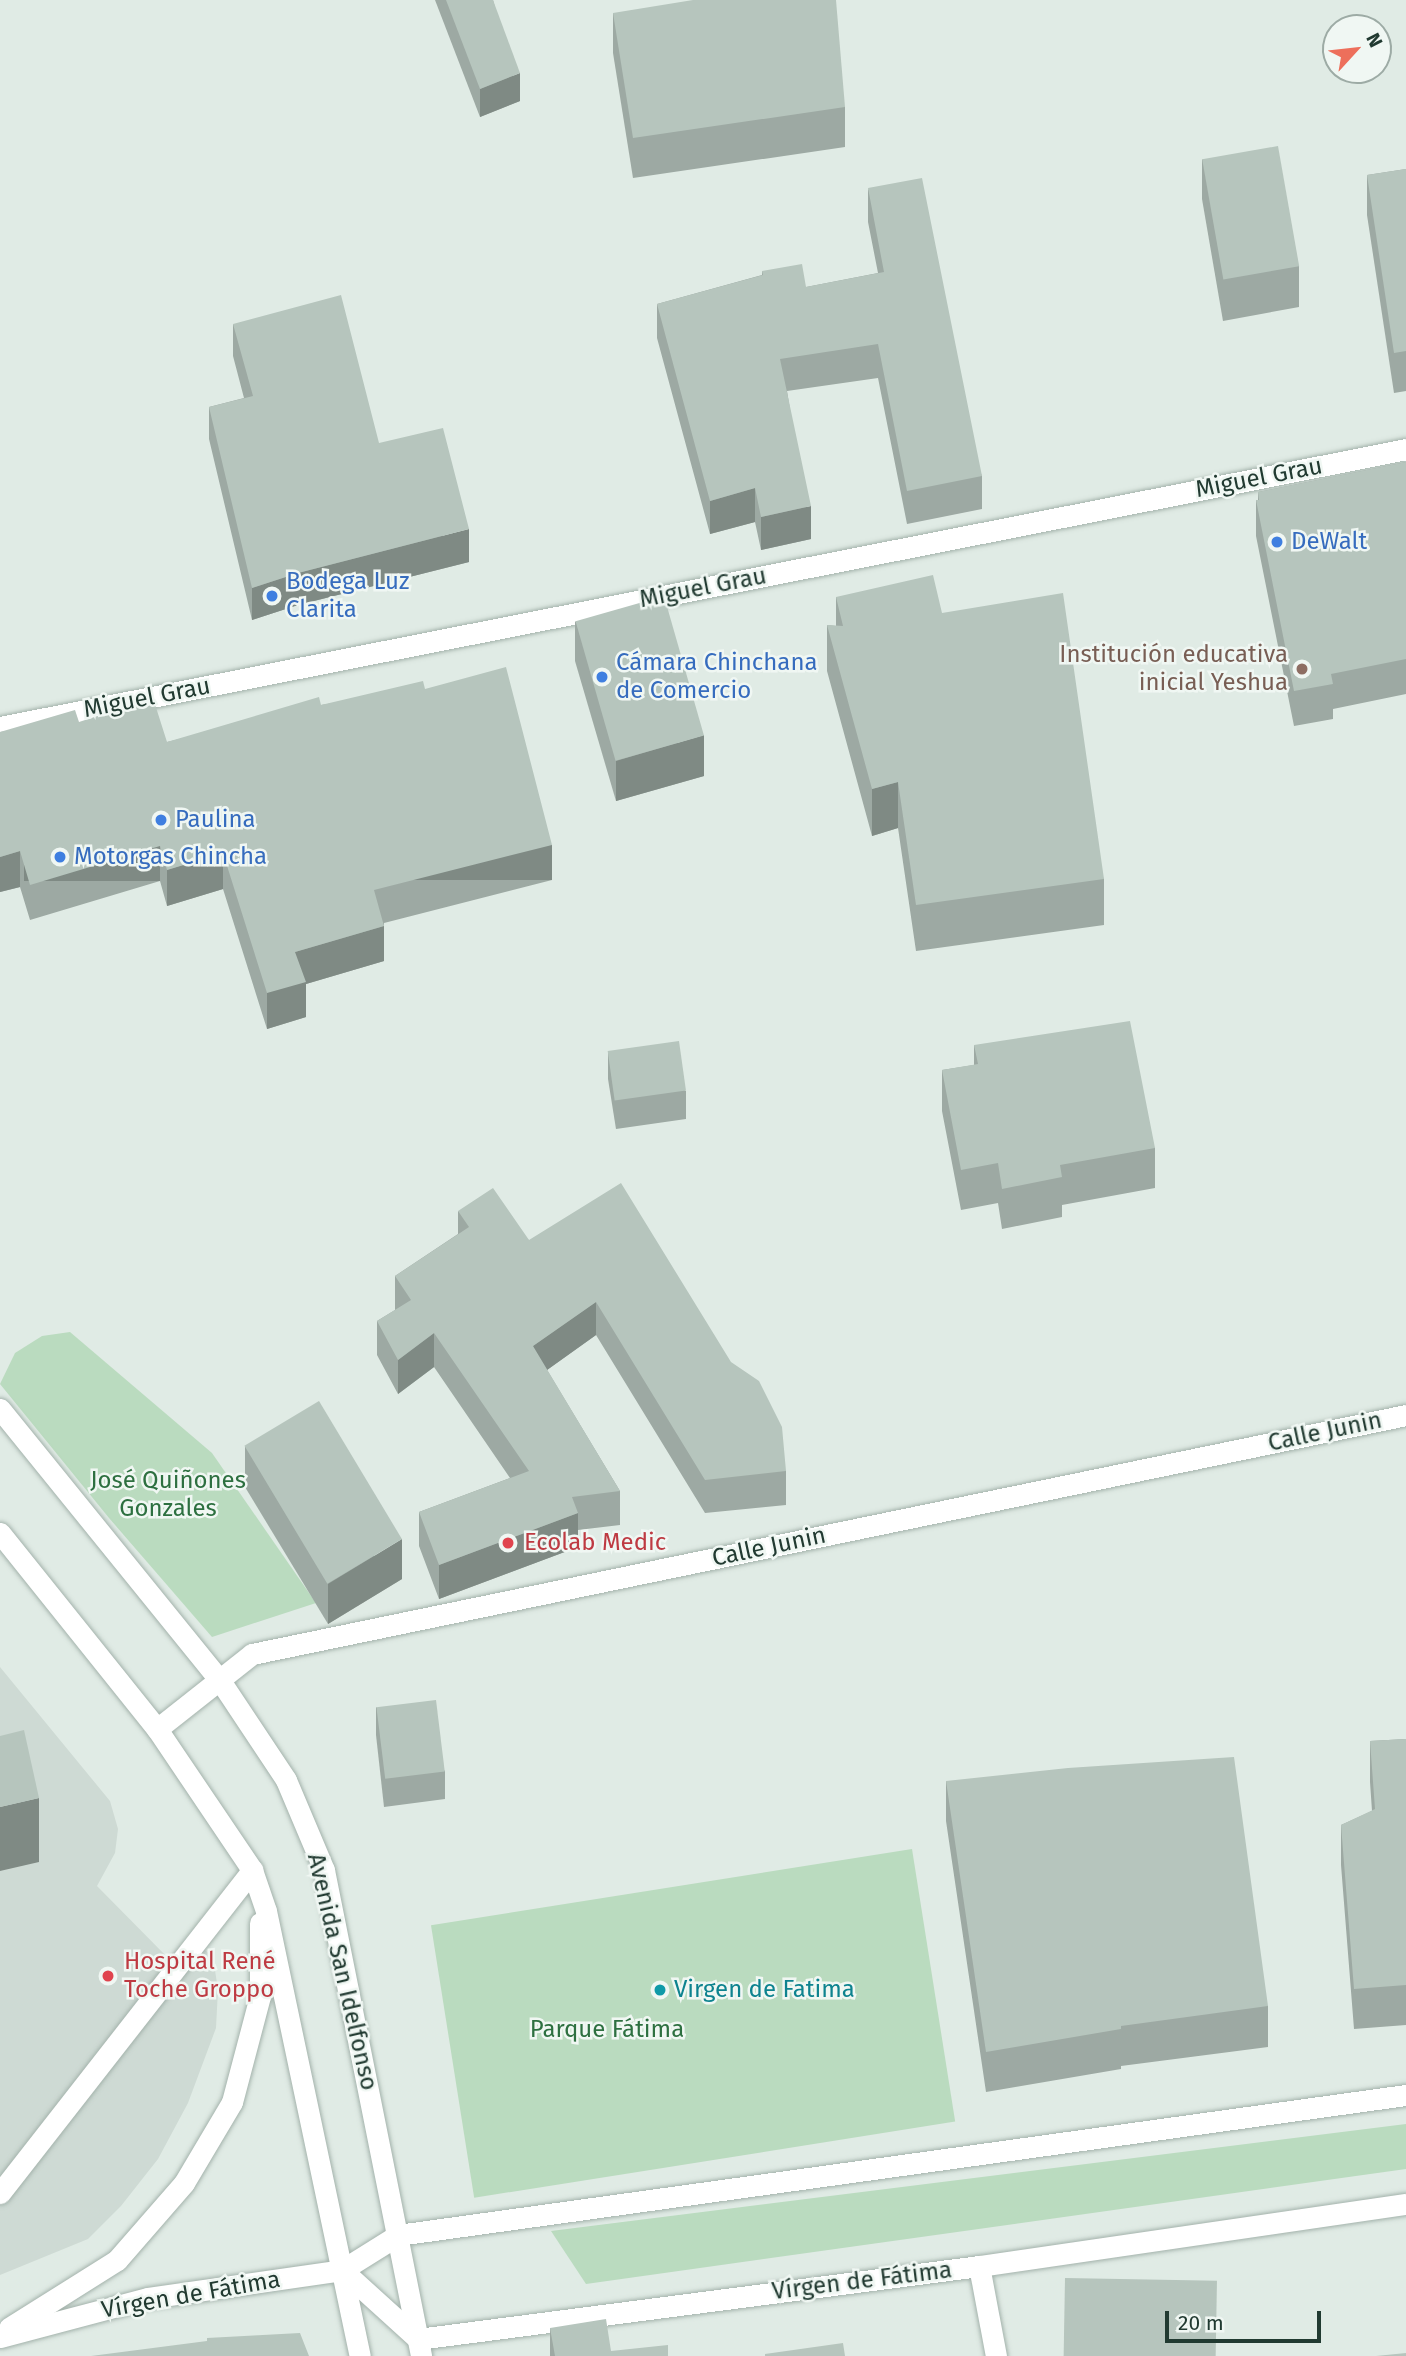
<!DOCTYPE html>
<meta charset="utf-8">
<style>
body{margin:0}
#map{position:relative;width:1406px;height:2356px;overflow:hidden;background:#e0ebe5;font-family:"Fira Sans",sans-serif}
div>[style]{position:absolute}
.built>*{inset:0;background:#cedad4}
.green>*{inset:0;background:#badbbf;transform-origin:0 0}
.roads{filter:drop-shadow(0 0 2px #a3b2ab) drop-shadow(0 0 2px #a3b2ab)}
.service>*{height:21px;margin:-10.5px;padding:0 10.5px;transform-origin:10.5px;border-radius:10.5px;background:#fff}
.minor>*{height:21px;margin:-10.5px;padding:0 10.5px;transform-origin:10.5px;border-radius:10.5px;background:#fff}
.tertiary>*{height:21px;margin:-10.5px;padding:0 10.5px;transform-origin:10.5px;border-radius:10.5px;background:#fff}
.secondary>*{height:21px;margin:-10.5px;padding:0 10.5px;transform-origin:10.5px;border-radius:10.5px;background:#fff}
.wall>*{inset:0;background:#9da9a3}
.shaded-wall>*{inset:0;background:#7f8a84;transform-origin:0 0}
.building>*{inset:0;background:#b6c5bd;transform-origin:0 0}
.dots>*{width:19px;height:19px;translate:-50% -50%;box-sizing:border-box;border:4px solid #f0f7f3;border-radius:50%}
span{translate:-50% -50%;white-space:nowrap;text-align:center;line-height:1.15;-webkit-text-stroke:5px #f0f7f3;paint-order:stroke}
.street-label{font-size:24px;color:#213a31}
.shop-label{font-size:24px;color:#366cbe}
.left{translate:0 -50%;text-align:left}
.education-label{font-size:24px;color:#785e54}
.right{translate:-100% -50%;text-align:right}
.park-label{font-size:24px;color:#2d7040}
.health-label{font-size:24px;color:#be3a42}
.culture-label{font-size:24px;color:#0d838f}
.north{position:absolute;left:1322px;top:14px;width:70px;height:70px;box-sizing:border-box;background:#f0f7f3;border:2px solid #9daba5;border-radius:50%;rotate:63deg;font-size:19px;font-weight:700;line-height:28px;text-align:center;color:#213a31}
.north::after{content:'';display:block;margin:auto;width:24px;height:32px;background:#ed6f5b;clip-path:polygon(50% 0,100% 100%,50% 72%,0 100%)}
.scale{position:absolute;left:1165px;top:2311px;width:156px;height:32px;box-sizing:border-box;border:4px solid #213a31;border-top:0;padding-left:9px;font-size:21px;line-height:24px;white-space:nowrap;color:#213a31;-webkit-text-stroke:5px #f0f7f3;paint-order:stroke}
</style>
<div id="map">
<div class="built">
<i style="clip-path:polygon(0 1667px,110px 1801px,118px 1829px,115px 1853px,97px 1886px,171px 1961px,193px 1940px,213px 1957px,218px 1990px,216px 2028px,188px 2103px,158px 2159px,121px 2206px,88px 2239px,0 2275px)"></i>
</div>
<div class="green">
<i style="clip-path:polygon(70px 1332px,212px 1453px,316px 1603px,212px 1637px,109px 1518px,0 1384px,15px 1353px,42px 1336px)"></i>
<i style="left:912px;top:1849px;width:276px;height:487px;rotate:81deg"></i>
<i style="clip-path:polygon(1406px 2124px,1406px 2169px,586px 2284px,551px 2231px)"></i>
</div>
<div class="roads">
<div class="service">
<i style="left:0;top:2193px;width:410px;rotate:-52deg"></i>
</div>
<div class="minor">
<i style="left:157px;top:1729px;width:121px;rotate:-38.3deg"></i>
<i style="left:252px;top:1654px;width:1178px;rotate:-11.7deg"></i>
<i style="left:979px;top:2266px;width:92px;rotate:79.3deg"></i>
</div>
<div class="tertiary">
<i style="left:0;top:1409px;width:348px;rotate:51deg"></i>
<i style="left:219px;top:1679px;width:121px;rotate:56.4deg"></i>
<i style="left:286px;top:1780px;width:98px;rotate:67.1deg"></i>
<i style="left:324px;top:1870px;width:496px;rotate:78.7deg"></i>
<i style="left:0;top:1533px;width:251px;rotate:51.3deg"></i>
<i style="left:157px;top:1729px;width:170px;rotate:56deg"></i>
<i style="left:252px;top:1870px;width:43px;rotate:71.1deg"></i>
<i style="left:266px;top:1911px;width:455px;rotate:78.1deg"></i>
<i style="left:342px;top:2270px;width:103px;rotate:42.2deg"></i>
<i style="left:418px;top:2339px;width:566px;rotate:-7.41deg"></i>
<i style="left:979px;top:2266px;width:431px;rotate:-8.3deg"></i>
<i style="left:9px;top:2328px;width:128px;rotate:-32.2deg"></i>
<i style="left:117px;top:2260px;width:102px;rotate:-49deg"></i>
<i style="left:184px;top:2183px;width:94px;rotate:-59.3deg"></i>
<i style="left:232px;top:2102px;width:110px;rotate:-75.2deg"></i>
<i style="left:260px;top:1996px;width:73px;rotate:-90deg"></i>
<i style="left:0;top:2337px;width:153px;rotate:-14.8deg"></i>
<i style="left:148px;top:2298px;width:196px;rotate:-8.2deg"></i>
<i style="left:342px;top:2270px;width:66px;rotate:-32deg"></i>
<i style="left:398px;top:2235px;width:1018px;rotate:-7.91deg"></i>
</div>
<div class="secondary">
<i style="left:0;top:727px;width:1433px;rotate:-11.18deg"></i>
</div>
</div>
<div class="wall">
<i style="clip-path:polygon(435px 0,493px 0,520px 101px,480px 117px)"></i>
<i style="clip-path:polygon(613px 13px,845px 107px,845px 147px,633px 178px,613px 53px)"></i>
<i style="clip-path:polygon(1202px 159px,1299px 266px,1299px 307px,1223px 321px,1202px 199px)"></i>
<i style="clip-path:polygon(1406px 169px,1406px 391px,1394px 393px,1367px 215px,1367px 175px)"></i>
<i style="clip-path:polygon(868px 188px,982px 476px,982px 509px,907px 524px,878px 378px,787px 391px,811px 539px,761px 550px,755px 522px,710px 534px,657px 338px,657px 304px,762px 275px,762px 271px,806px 287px,878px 273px,868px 222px)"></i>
<i style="clip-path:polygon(233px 324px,469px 562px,298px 605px,252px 620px,209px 439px,209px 407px,244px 398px,233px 356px)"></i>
<i style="clip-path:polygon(1406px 462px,1406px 694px,1333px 709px,1333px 719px,1294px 726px,1256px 536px,1256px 500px,1258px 500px,1258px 492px)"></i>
<i style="clip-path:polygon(836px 597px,942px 613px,1104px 879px,1104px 925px,916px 951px,898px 828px,872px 836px,827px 671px,827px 625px,836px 626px)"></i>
<i style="clip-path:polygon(575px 621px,704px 776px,616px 801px,575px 661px)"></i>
<i style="clip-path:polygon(425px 689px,552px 880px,384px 923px,384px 961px,306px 984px,306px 1017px,267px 1029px,223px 889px,167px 906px,160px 881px,30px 920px,20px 887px,0 892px,0 732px,79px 722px,167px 742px,321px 705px)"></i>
<i style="clip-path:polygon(974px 1045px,1155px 1148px,1155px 1188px,1062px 1205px,1062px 1217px,1002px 1229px,998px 1203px,961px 1210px,942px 1111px,942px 1070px,974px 1065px)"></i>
<i style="clip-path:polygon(608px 1051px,686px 1091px,686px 1119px,616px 1129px,608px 1079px)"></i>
<i style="clip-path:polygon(458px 1211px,529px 1240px,786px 1471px,786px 1505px,705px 1513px,596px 1335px,547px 1370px,620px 1491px,620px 1525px,578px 1530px,578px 1547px,439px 1599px,419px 1546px,419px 1512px,510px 1478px,434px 1367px,398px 1394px,377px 1355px,377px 1321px,395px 1310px,395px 1276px,458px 1234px)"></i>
<i style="clip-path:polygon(245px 1446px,402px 1579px,328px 1624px,245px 1487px)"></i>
<i style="clip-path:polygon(376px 1707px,445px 1771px,445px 1799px,384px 1807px,376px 1735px)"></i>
<i style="clip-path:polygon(1406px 1739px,1406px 2025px,1354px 2029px,1341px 1865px,1341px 1825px,1372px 1811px,1370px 1782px,1370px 1741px)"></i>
<i style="clip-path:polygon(946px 1781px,1268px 2006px,1268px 2047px,1121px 2066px,1121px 2069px,986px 2092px,946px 1821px)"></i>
<i style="clip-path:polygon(550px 2328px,611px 2351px,668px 2356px,550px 2356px)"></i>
</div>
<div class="shaded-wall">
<i style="clip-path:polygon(520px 73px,520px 101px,480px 117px,480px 89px)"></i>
<i style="clip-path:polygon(755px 488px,755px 522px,710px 534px,710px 501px)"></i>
<i style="clip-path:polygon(811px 506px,811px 539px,761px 550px,761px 517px)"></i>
<i style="clip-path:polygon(469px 529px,469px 562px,298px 605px,252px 620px,252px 588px,298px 573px)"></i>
<i style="clip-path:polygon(704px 735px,704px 776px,616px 801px,616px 761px)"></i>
<i style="clip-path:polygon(898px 782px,898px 828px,872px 836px,872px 789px)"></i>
<i style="left:552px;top:845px;width:35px;height:184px;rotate:90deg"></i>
<i style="left:160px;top:846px;width:35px;height:136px;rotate:90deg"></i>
<i style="clip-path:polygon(20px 851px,20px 887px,0 892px,0 857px)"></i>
<i style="clip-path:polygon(223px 853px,223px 889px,167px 906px,167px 870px)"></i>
<i style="clip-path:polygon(384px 926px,384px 961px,306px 984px,306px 1017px,267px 1029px,267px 993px,295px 952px)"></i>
<i style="clip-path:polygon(596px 1302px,596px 1335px,533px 1380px,533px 1346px)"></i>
<i style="clip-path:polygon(434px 1333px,434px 1367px,398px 1394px,398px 1360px)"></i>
<i style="clip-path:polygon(578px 1513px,578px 1547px,439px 1599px,439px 1565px)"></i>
<i style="clip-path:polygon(402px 1539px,402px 1579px,328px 1624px,328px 1584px)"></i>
<i style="clip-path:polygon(39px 1798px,39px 1862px,0 1871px,0 1807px)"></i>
</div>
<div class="building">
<i style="clip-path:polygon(446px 0,493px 0,520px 73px,480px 89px)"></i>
<i style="clip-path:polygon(693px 0,836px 0,845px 107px,633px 138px,613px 13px)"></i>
<i style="left:1278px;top:146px;width:122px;height:77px;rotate:80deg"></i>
<i style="clip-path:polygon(1406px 169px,1406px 351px,1394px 353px,1367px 175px)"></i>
<i style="clip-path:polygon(922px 178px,982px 476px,907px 491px,878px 344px,780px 359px,811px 506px,761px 517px,755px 488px,710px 501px,657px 304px,763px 275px,762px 271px,802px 264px,806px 287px,884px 272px,868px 188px)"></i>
<i style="clip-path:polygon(341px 295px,379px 443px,443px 428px,469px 529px,298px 573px,252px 588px,209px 407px,253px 396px,233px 324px)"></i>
<i style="clip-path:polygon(1406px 462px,1406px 659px,1331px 674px,1333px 684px,1294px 691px,1256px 500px,1259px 500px,1258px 492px)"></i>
<i style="clip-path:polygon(933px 575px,942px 613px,1063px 593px,1104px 879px,916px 905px,898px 782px,872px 789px,827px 625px,843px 626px,836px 597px)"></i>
<i style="left:664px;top:596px;width:145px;height:92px;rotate:74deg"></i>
<i style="clip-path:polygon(506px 667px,552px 845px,374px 890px,384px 926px,295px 952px,306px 982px,267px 993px,223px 853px,167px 870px,160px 846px,30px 885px,20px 851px,0 857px,0 732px,75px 710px,79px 722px,153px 698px,167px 742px,319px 697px,321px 705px,423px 681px,425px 689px)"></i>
<i style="clip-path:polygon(1130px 1021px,1155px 1148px,1060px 1165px,1062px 1177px,1002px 1189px,998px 1163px,961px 1170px,942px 1070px,978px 1064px,974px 1045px)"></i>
<i style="left:679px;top:1041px;width:50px;height:72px;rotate:82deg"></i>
<i style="clip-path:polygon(621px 1183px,731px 1362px,759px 1381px,782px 1427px,786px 1471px,705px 1480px,596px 1302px,533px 1346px,620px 1491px,572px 1497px,578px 1513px,439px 1565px,419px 1512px,529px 1471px,434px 1333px,398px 1360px,377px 1321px,411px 1300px,395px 1276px,469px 1227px,458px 1211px,493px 1188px,529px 1240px)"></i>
<i style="left:319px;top:1401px;width:161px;height:87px;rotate:59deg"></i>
<i style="left:436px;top:1700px;width:72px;height:60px;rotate:83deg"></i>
<i style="clip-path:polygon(24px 1730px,39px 1798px,0 1807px,0 1736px)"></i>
<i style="clip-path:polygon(1406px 1739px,1406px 1985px,1354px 1989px,1341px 1825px,1375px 1809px,1370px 1741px)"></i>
<i style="clip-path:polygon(1234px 1757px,1268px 2006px,1121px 2026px,1121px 2029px,986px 2052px,946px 1781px,1068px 1768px)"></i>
<i style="left:1065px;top:2278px;width:152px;height:78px;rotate:1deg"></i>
<i style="clip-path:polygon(606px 2319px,611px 2351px,668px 2345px,668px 2356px,555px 2356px,550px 2328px)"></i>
<i style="clip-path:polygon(300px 2333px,309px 2356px,91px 2356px,207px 2341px,207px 2338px)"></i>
<i style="clip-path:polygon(843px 2343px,845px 2356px,765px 2356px,765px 2354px)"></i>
<i style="clip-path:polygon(1406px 2353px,1406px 2356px,1376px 2356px)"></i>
</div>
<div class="dots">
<i style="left:1277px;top:542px;background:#3f7fe0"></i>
<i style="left:272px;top:596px;background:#3f7fe0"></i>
<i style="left:1302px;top:669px;background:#8d6e63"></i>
<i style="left:602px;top:677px;background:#3f7fe0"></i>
<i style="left:161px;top:820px;background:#3f7fe0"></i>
<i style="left:60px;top:857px;background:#3f7fe0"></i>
<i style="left:508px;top:1543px;background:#e0444e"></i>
<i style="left:108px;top:1976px;background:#e0444e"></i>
<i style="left:660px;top:1990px;background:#0f9aa8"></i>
</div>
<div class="street-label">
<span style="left:1259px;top:478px;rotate:-11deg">Miguel Grau</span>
<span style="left:703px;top:588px;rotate:-11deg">Miguel Grau</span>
<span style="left:147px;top:698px;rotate:-11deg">Miguel Grau</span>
<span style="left:1325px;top:1432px;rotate:-12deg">Calle Junin</span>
<span style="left:769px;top:1547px;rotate:-12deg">Calle Junin</span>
<span style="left:342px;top:1972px;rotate:77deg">Avenida San Idelfonso</span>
<span style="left:862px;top:2281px;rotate:-7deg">Vírgen de Fátima</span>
<span style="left:191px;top:2295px;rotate:-10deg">Vírgen de Fátima</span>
</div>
<div class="shop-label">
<span class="left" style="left:1291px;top:542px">DeWalt</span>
<span class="left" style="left:286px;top:596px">Bodega Luz<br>Clarita</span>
<span class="left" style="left:616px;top:677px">Cámara Chinchana<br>de Comercio</span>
<span class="left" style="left:175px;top:820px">Paulina</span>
<span class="left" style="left:74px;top:857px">Motorgas Chincha</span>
</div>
<div class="education-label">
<span class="right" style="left:1288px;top:669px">Institución educativa<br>inicial Yeshua</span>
</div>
<div class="park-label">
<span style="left:168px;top:1495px">José Quiñones<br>Gonzales</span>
<span style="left:607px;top:2030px">Parque Fátima</span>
</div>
<div class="health-label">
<span class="left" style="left:524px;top:1543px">Ecolab Medic</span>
<span class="left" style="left:124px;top:1976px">Hospital René<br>Toche Groppo</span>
</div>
<div class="culture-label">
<span class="left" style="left:674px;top:1990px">Virgen de Fatima</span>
</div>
<div class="north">N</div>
<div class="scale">20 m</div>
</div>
